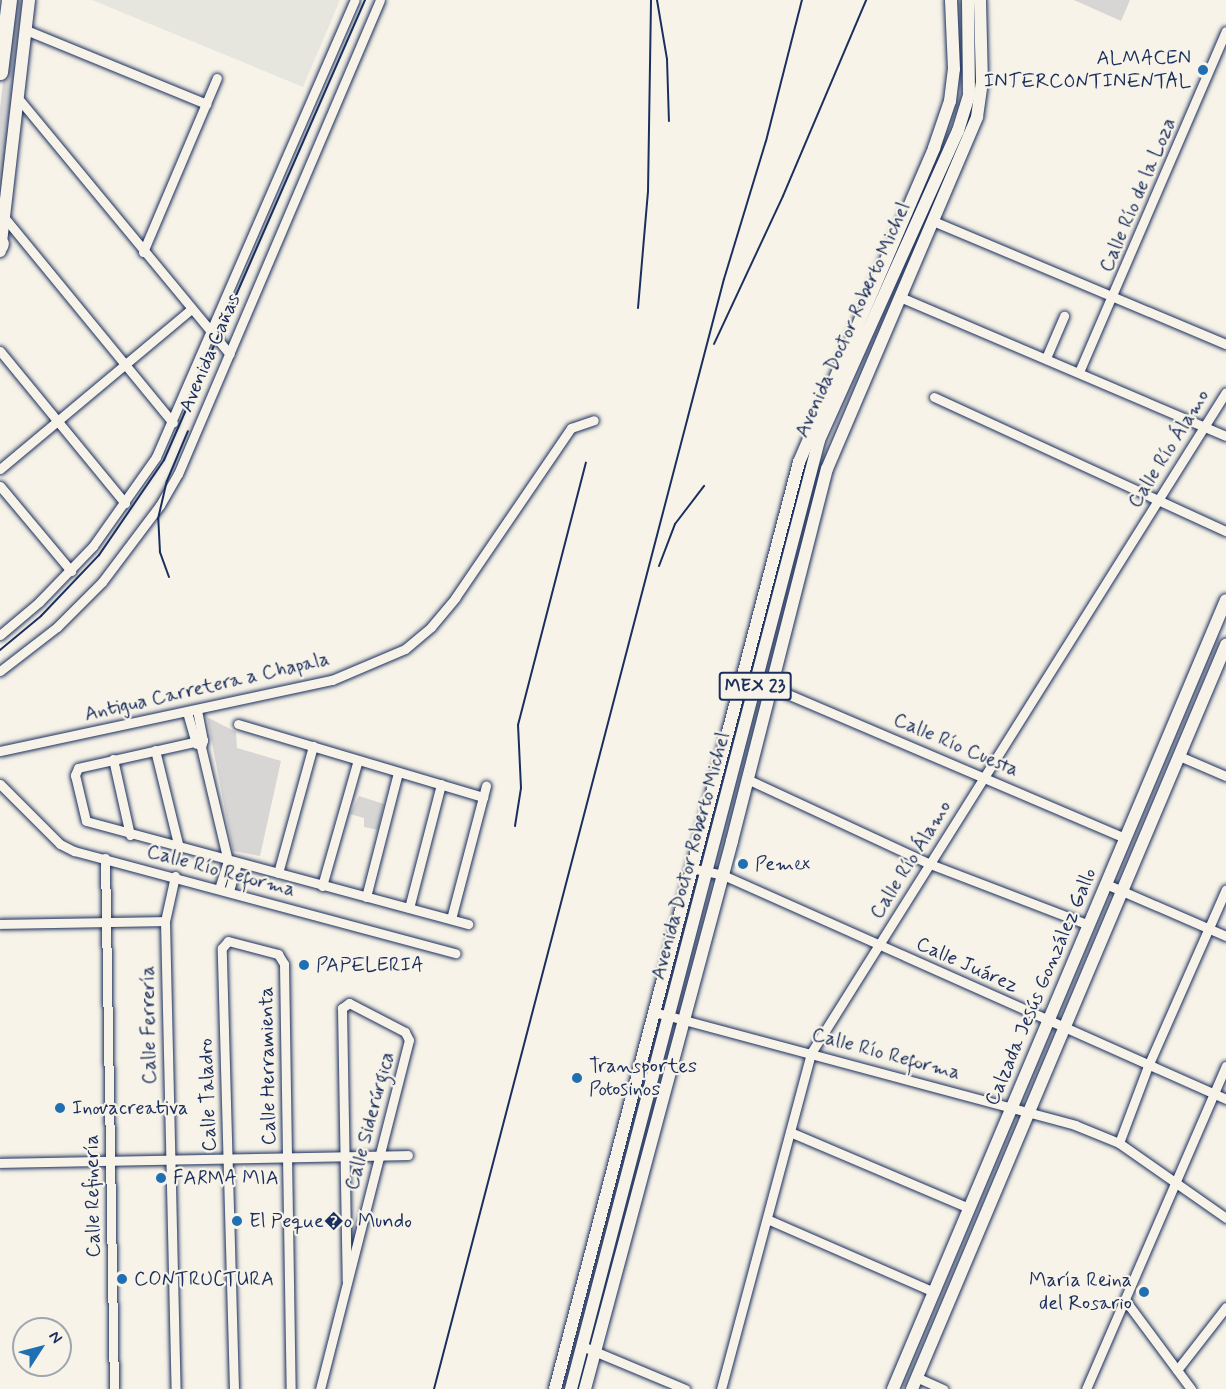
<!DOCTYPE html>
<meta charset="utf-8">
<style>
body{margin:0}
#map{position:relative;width:1226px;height:1389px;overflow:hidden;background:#f7f3e8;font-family:Mynerve,sans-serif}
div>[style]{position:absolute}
.built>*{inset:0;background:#e6e5de}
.green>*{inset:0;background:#d7d6d4}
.roads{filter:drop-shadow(0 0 2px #1b2f5e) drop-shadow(0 0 2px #1b2f5e)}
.minor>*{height:9px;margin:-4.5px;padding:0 4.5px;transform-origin:4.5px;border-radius:4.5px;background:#f7f3e8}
.major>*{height:12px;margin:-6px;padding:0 6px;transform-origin:6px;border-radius:6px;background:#f7f3e8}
.highway>*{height:15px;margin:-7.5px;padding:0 7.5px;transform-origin:7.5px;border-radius:7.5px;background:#f7f3e8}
.rail>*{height:2px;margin:-1px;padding:0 1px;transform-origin:1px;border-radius:1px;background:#1b2f5e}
.dots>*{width:16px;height:16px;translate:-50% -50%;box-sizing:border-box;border:3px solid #f7f3e8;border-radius:50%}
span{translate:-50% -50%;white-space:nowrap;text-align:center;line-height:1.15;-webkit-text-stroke:4.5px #f7f3e8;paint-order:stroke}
.shield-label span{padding:2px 4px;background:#f7f3e8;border:2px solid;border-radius:4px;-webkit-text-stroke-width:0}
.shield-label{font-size:18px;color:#1b2f5e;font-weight:700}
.poi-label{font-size:20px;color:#1b2f5e}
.right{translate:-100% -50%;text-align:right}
.left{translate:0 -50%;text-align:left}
.street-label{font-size:20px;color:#1b2f5e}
.north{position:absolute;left:12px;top:1317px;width:60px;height:60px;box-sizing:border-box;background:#f7f3e8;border:2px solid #9fa5b1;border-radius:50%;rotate:54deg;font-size:16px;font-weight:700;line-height:24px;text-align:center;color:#1b2f5e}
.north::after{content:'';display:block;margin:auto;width:21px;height:27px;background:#1f6fb2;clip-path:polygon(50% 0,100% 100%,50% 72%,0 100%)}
</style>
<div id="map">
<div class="built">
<i style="clip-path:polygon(92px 0,340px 0,303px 87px)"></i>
</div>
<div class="green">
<i style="clip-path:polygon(13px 0,22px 0,0 204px,0 108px)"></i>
<i style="clip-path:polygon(1074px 0,1130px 0,1121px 21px)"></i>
<i style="clip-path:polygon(207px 717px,236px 732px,237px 748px,281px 761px,260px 856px,233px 851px)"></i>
<i style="clip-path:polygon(359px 796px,384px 804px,378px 830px,364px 827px,364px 818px,350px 814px)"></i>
</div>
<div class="roads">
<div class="minor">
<i style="left:26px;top:30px;width:195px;rotate:22.3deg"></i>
<i style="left:18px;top:98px;width:332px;rotate:50.4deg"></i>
<i style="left:4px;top:217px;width:266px;rotate:50.6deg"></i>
<i style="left:933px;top:221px;width:318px;rotate:22.8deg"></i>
<i style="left:143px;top:252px;width:189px;rotate:-67deg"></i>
<i style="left:900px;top:297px;width:354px;rotate:23.1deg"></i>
<i style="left:0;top:351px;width:197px;rotate:50.6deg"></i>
<i style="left:1046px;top:358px;width:46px;rotate:-66.8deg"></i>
<i style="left:1079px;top:372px;width:371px;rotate:-66.7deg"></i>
<i style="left:934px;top:397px;width:321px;rotate:24.7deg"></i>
<i style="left:0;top:469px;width:248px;rotate:-39.9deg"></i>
<i style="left:0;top:486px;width:111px;rotate:50.1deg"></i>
<i style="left:0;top:635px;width:51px;rotate:-40.2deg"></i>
<i style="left:39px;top:602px;width:78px;rotate:-46deg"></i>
<i style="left:93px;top:546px;width:109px;rotate:-54.7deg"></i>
<i style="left:156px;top:457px;width:498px;rotate:-66.5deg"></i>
<i style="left:0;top:671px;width:72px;rotate:-37.7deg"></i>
<i style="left:57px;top:627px;width:64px;rotate:-45deg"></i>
<i style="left:102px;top:582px;width:96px;rotate:-53deg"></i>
<i style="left:160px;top:505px;width:36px;rotate:-60deg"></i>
<i style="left:178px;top:474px;width:515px;rotate:-66.92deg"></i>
<i style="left:771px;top:687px;width:385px;rotate:23.1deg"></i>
<i style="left:197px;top:710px;width:31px;rotate:79deg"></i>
<i style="left:203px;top:740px;width:7px;rotate:106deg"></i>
<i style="left:201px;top:747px;width:117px;rotate:76.7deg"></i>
<i style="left:228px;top:861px;width:28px;rotate:108deg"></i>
<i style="left:187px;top:712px;width:33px;rotate:74deg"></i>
<i style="left:238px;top:724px;width:256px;rotate:16.6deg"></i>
<i style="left:203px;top:740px;width:128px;rotate:167.4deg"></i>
<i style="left:78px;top:768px;width:8px;rotate:113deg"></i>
<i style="left:75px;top:775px;width:47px;rotate:76.6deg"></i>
<i style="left:86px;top:821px;width:396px;rotate:15.1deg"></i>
<i style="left:155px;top:750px;width:101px;rotate:76.2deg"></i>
<i style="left:0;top:751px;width:340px;rotate:-12.1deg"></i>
<i style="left:332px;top:680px;width:79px;rotate:-23deg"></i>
<i style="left:405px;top:649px;width:34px;rotate:-40deg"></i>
<i style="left:431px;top:627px;width:38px;rotate:-50deg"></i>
<i style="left:455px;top:598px;width:206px;rotate:-55.7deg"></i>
<i style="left:571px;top:428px;width:24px;rotate:-19deg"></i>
<i style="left:1179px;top:756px;width:51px;rotate:23.1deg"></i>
<i style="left:113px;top:759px;width:78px;rotate:77.4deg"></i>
<i style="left:747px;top:779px;width:202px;rotate:24.9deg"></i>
<i style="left:930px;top:864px;width:170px;rotate:21deg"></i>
<i style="left:0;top:784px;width:85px;rotate:45deg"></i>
<i style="left:60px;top:844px;width:16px;rotate:27deg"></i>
<i style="left:74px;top:851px;width:395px;rotate:15deg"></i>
<i style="left:105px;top:858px;width:531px;rotate:89.03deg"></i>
<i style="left:691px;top:868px;width:33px;rotate:12deg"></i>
<i style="left:723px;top:875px;width:551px;rotate:24deg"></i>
<i style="left:278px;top:873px;width:132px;rotate:-74.6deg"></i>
<i style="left:175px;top:876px;width:46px;rotate:102.5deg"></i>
<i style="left:165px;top:921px;width:468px;rotate:88.7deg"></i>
<i style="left:1106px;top:884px;width:131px;rotate:23.4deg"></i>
<i style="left:322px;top:886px;width:131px;rotate:-74.1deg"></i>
<i style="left:229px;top:891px;width:29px;rotate:-74deg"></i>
<i style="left:366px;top:897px;width:129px;rotate:-75.6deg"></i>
<i style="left:409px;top:908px;width:128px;rotate:-75.5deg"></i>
<i style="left:451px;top:919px;width:138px;rotate:-75.3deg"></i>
<i style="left:0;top:924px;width:165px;rotate:-1deg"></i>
<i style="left:654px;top:1012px;width:436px;rotate:15deg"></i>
<i style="left:1075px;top:1125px;width:48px;rotate:22.2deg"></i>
<i style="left:1119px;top:1143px;width:131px;rotate:35deg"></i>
<i style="left:790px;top:1132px;width:194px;rotate:23deg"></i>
<i style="left:1119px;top:1143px;width:82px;rotate:-69.4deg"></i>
<i style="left:1148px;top:1066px;width:193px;rotate:-66.2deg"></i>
<i style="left:0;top:1163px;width:408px;rotate:-1.1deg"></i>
<i style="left:767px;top:1219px;width:182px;rotate:23.6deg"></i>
<i style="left:1125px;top:1300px;width:111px;rotate:53.4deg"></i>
<i style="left:582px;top:1346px;width:112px;rotate:22.7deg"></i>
<i style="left:1177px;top:1370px;width:80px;rotate:-52.1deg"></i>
<i style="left:916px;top:1377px;width:30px;rotate:24deg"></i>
<i style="left:234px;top:1389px;width:441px;rotate:-91.6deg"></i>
<i style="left:222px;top:948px;width:9px;rotate:-49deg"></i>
<i style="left:228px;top:941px;width:52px;rotate:14.6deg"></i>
<i style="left:278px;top:954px;width:12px;rotate:59deg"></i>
<i style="left:284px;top:964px;width:425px;rotate:89.1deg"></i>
<i style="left:320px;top:1389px;width:360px;rotate:-75.7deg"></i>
<i style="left:409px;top:1040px;width:9px;rotate:-117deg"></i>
<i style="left:405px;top:1032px;width:63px;rotate:-152.6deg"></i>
<i style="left:349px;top:1003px;width:9px;rotate:144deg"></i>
<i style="left:342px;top:1008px;width:273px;rotate:89deg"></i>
<i style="left:721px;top:1389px;width:348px;rotate:-75deg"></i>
<i style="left:811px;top:1053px;width:780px;rotate:-57.88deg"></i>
<i style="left:1086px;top:1389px;width:352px;rotate:-66.6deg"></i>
</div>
<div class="major">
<i style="left:0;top:251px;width:253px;rotate:-83.4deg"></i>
<i style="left:555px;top:1389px;width:959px;rotate:-75.25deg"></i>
<i style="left:799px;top:462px;width:342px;rotate:-66.7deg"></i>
<i style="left:934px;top:148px;width:50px;rotate:-71.2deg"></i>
<i style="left:950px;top:101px;width:32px;rotate:-83deg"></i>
<i style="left:954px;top:69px;width:69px;rotate:-92.5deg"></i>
<i style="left:571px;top:1389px;width:981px;rotate:-75.35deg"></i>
<i style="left:819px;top:440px;width:339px;rotate:-65.8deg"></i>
<i style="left:958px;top:131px;width:38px;rotate:-73deg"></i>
<i style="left:969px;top:95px;width:95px;rotate:-90.6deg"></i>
<i style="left:585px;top:1389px;width:567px;rotate:-74.98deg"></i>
<i style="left:732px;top:841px;width:384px;rotate:-75.7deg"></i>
<i style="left:827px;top:469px;width:383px;rotate:-66.9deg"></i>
<i style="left:977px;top:117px;width:34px;rotate:-82deg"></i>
<i style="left:982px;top:83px;width:83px;rotate:-91.4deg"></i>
<i style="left:893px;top:1389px;width:856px;rotate:-67.12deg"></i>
<i style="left:912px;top:1389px;width:808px;rotate:-67.12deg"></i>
</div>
<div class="highway">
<i style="left:0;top:72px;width:73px;rotate:-82.9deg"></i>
<i style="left:0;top:246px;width:3px;rotate:-72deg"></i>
</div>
</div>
<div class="rail">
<i style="left:657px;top:0;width:60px;rotate:80.4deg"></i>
<i style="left:667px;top:59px;width:62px;rotate:88.2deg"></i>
<i style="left:638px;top:308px;width:116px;rotate:-85.1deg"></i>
<i style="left:648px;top:192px;width:192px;rotate:-89.1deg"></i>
<i style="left:714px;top:344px;width:163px;rotate:-65deg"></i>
<i style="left:783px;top:196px;width:213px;rotate:-67deg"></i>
<i style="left:659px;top:566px;width:45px;rotate:-69.1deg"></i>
<i style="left:675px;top:524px;width:48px;rotate:-52.7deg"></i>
<i style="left:169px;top:577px;width:27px;rotate:-110deg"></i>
<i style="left:160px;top:552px;width:33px;rotate:-93deg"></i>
<i style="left:158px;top:519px;width:39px;rotate:-77deg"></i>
<i style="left:167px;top:481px;width:54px;rotate:-67.2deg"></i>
<i style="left:0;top:650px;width:53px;rotate:-39.7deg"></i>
<i style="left:41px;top:616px;width:84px;rotate:-46.4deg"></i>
<i style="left:99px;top:555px;width:115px;rotate:-55.6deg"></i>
<i style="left:164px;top:460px;width:502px;rotate:-66.4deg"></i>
<i style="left:515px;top:826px;width:38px;rotate:-81deg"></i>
<i style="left:521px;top:788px;width:63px;rotate:-92.7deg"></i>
<i style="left:518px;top:725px;width:271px;rotate:-75.5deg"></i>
<i style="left:434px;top:1389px;width:1147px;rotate:-75.36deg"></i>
<i style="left:724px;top:279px;width:144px;rotate:-73.1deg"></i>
<i style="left:766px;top:141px;width:146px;rotate:-75.7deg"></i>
</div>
<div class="dots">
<i style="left:1203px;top:70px;background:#1f6fb2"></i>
<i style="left:743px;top:864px;background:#1f6fb2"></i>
<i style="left:304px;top:965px;background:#1f6fb2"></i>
<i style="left:577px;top:1078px;background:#1f6fb2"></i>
<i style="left:60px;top:1108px;background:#1f6fb2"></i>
<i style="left:161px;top:1178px;background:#1f6fb2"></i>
<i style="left:237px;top:1221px;background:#1f6fb2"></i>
<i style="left:122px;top:1279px;background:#1f6fb2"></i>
<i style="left:1144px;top:1292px;background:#1f6fb2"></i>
</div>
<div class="shield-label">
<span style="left:755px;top:686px">MEX 23</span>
</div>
<div class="poi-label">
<span class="right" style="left:1191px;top:70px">ALMACEN<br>INTERCONTINENTAL</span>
<span class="left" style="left:755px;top:864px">Pemex</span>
<span class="left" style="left:316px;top:965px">PAPELERIA</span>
<span class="left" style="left:589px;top:1078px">Transportes<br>Potosinos</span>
<span class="left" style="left:72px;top:1108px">Inovacreativa</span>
<span class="left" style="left:173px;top:1178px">FARMA MIA</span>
<span class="left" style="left:249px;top:1221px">El Peque�o Mundo</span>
<span class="left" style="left:134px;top:1279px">CONTRUCTURA</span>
<span class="right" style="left:1132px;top:1292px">María Reina<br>del Rosario</span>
</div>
<div class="street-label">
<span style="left:1138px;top:195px;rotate:-67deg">Calle Río de la Loza</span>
<span style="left:853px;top:320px;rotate:-66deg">Avenida Doctor Roberto Michel</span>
<span style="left:210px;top:353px;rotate:-67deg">Avenida Cañas</span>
<span style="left:1169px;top:449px;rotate:-58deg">Calle Río Álamo</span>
<span style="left:207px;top:687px;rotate:-13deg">Antigua Carretera a Chapala</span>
<span style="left:956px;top:745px;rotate:23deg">Calle Río Cuesta</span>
<span style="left:691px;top:856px;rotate:-75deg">Avenida Doctor Roberto Michel</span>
<span style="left:911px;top:860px;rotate:-58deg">Calle Río Álamo</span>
<span style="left:221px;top:871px;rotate:15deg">Calle Río Reforma</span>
<span style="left:967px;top:965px;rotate:24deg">Calle Juárez</span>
<span style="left:1041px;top:987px;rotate:-67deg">Calzada Jesús González Gallo</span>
<span style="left:149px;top:1025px;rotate:-91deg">Calle Ferrería</span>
<span style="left:886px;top:1054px;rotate:15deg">Calle Río Reforma</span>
<span style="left:268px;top:1066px;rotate:-91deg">Calle Herramienta</span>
<span style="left:208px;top:1095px;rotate:-92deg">Calle Taladro</span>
<span style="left:370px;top:1121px;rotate:-75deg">Calle Siderúrgica</span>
<span style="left:93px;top:1196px;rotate:-91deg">Calle Refinería</span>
</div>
<div class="north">N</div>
</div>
